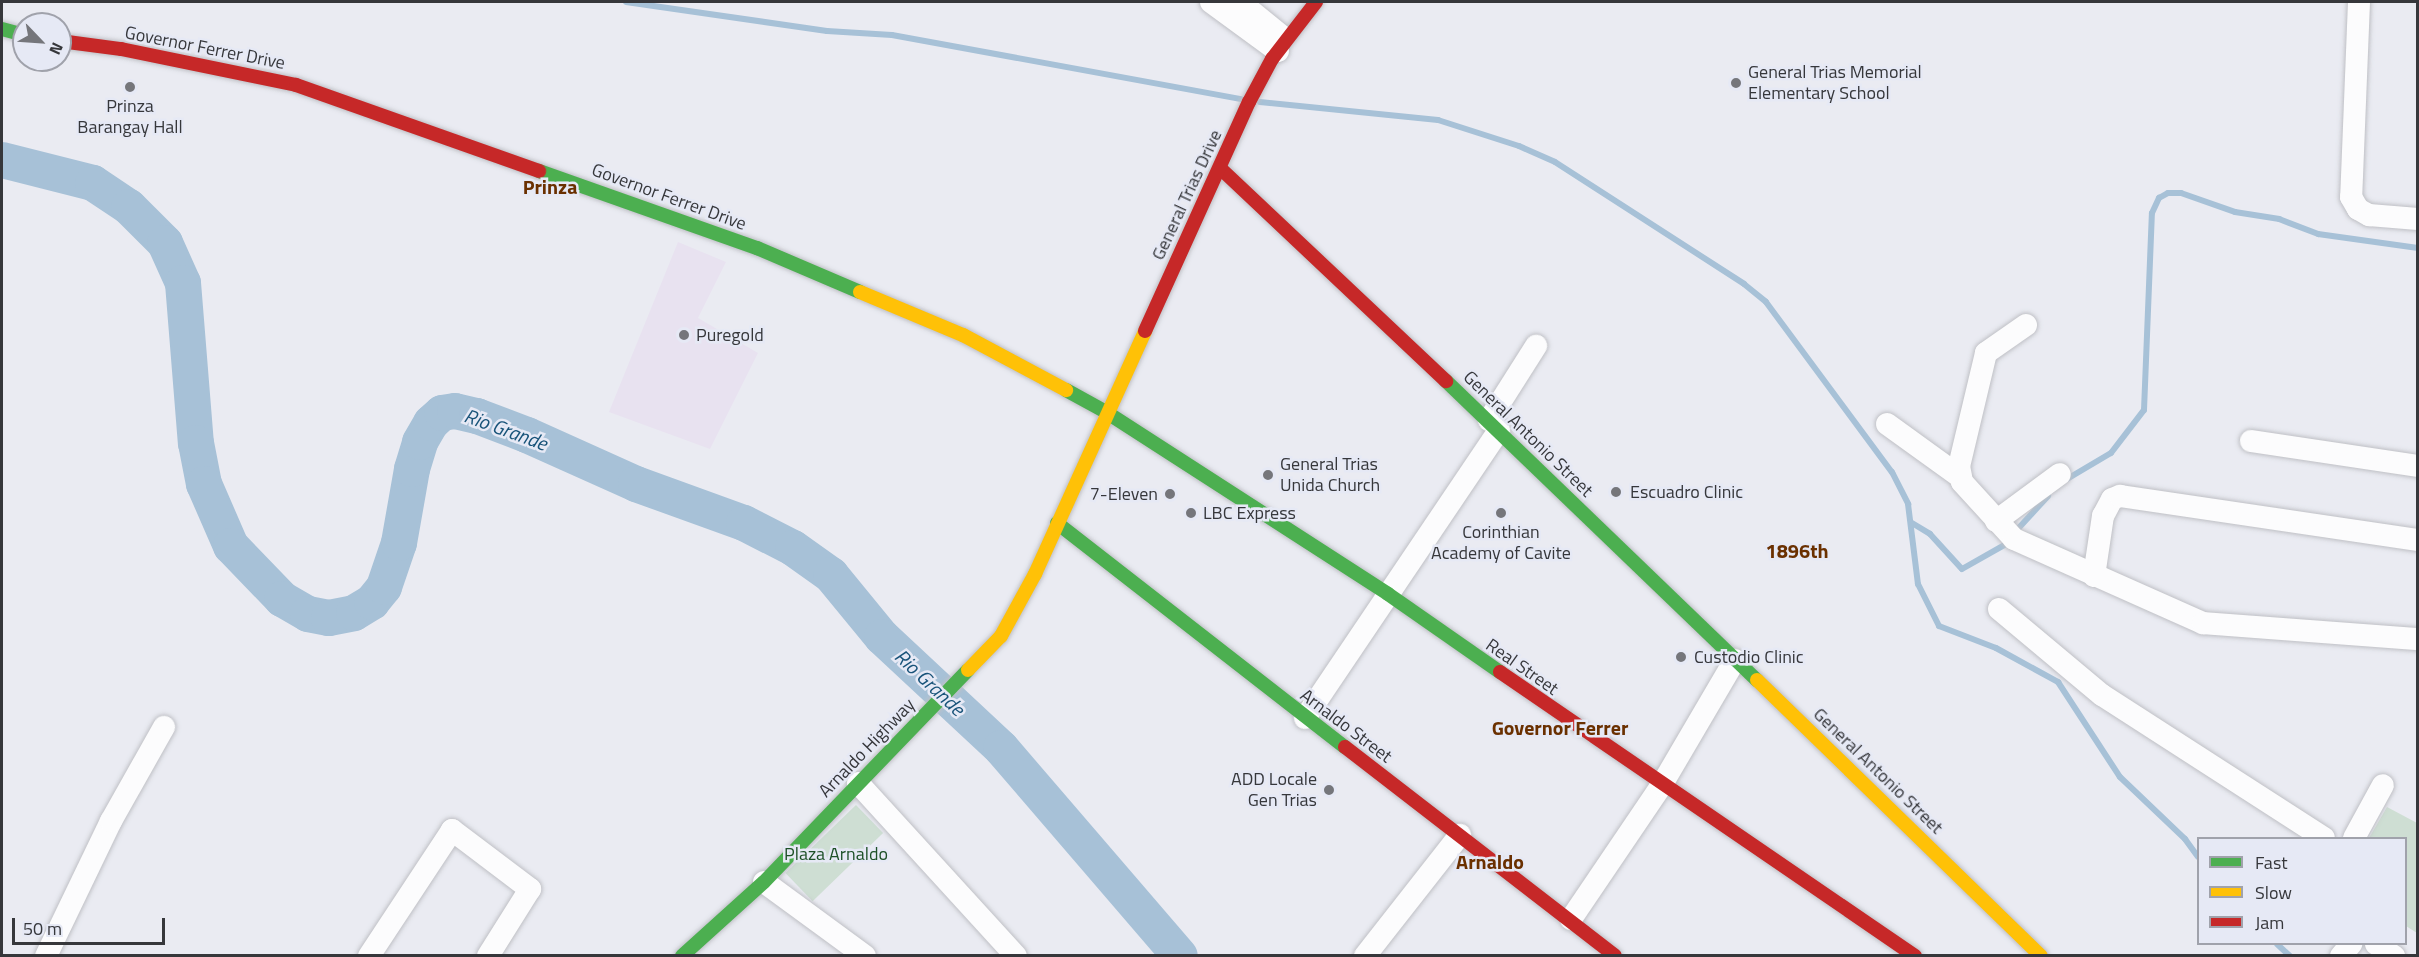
<!DOCTYPE html>
<style>
body{margin:0}
#map{position:relative;width:2419px;height:957px;overflow:hidden;background:#eaebf2;font-family:"Titillium Web",sans-serif}
div>[style]{position:absolute}
.commercial>*{inset:0;background:#e8e2f0}
.green>*{inset:0;background:#ceded3;transform-origin:0 0}
.stream>*{height:6px;margin:-3px;padding:0 3px;transform-origin:3px;border-radius:3px;background:#a7c1d7}
.river>*{height:36px;margin:-18px;padding:0 18px;transform-origin:18px;border-radius:18px;background:#a7c1d7}
.roads{filter:drop-shadow(0 0 2px #bfc0c5) drop-shadow(0 0 2px #bfc0c5)}
.street>*{height:22px;margin:-11px;padding:0 11px;transform-origin:11px;border-radius:11px;background:#fcfcfd}
.fast>*{height:14px;margin:-7px;padding:0 7px;transform-origin:7px;border-radius:7px;background:#4caf50}
.slow>*{height:14px;margin:-7px;padding:0 7px;transform-origin:7px;border-radius:7px;background:#ffc107}
.jam>*{height:14px;margin:-7px;padding:0 7px;transform-origin:7px;border-radius:7px;background:#c62828}
.dots>*{width:16px;height:16px;translate:-50% -50%;box-sizing:border-box;border:3px solid #e6e9f5;border-radius:50%}
span{translate:-50% -50%;white-space:nowrap;text-align:center;line-height:1.15;-webkit-text-stroke:5px #e6e9f5;paint-order:stroke}
.street-label{font-size:18px;color:#36373b}
.poi-label{font-size:18px;color:#36373b}
.left{translate:0 -50%;text-align:left}
.right{translate:-100% -50%;text-align:right}
.park-label{font-size:18px;color:#1d5027}
.neighbourhood-label{font-size:20px;color:#6a3000;font-weight:700}
.water-label{font-size:20px;color:#185379;font-style:italic}
.frame{position:absolute;inset:0;border:3px solid #36373b;pointer-events:none}
.legend{position:absolute;left:2197px;top:837px;width:210px;height:108px;box-sizing:border-box;background:#e6e9f5;border:2px solid #a0a2ab;margin:0;padding:8px 10px;list-style:none;font-size:18px;color:#36373b}
.legend li{display:flex;align-items:center;gap:12px;height:30px}
.legend b{width:30px;border:2px solid #a0a2ab}
.north{position:absolute;left:12px;top:12px;width:60px;height:60px;box-sizing:border-box;background:#e6e9f5;border:2px solid #a0a2ab;border-radius:50%;rotate:115deg;font-size:16px;font-weight:700;line-height:24px;text-align:center;color:#36373b}
.north::after{content:'';display:block;margin:auto;width:21px;height:27px;background:#75767b;clip-path:polygon(50% 0,100% 100%,50% 72%,0 100%)}
.scale{position:absolute;left:12px;top:918px;width:153px;height:27px;box-sizing:border-box;border:3px solid #36373b;border-top:0;padding-left:8px;font-size:18px;line-height:21px;white-space:nowrap;color:#36373b;-webkit-text-stroke:4px #e6e9f5;paint-order:stroke}
</style>
<div id="map">
<div class="commercial">
<i style="clip-path:polygon(678px 242px,726px 262px,698px 318px,758px 353px,710px 449px,609px 412px)"></i>
</div>
<div class="green">
<i style="left:856px;top:805px;width:39px;height:98px;rotate:46deg"></i>
<i style="clip-path:polygon(2387px 807px,2417px 823px,2417px 933px,2406px 926px,2406px 838px,2369px 838px)"></i>
</div>
<div class="stream">
<i style="left:626px;top:2px;width:203px;rotate:8.2deg"></i>
<i style="left:827px;top:31px;width:65px;rotate:3.5deg"></i>
<i style="left:892px;top:35px;width:355px;rotate:10.4deg"></i>
<i style="left:1260px;top:102px;width:179px;rotate:5.8deg"></i>
<i style="left:1438px;top:120px;width:85px;rotate:17.8deg"></i>
<i style="left:1519px;top:146px;width:39px;rotate:24deg"></i>
<i style="left:1555px;top:162px;width:225px;rotate:32.8deg"></i>
<i style="left:1744px;top:284px;width:28px;rotate:39deg"></i>
<i style="left:1766px;top:302px;width:212px;rotate:53.5deg"></i>
<i style="left:1892px;top:472px;width:36px;rotate:63deg"></i>
<i style="left:1908px;top:504px;width:81px;rotate:82.9deg"></i>
<i style="left:1918px;top:584px;width:47px;rotate:63.4deg"></i>
<i style="left:1939px;top:626px;width:61px;rotate:21.1deg"></i>
<i style="left:1996px;top:648px;width:71px;rotate:28.7deg"></i>
<i style="left:2058px;top:682px;width:113px;rotate:56.9deg"></i>
<i style="left:2120px;top:777px;width:90px;rotate:43.6deg"></i>
<i style="left:2185px;top:839px;width:22px;rotate:54deg"></i>
<i style="left:2067px;top:479px;width:51px;rotate:-30.6deg"></i>
<i style="left:2111px;top:453px;width:54px;rotate:-52.5deg"></i>
<i style="left:2144px;top:410px;width:197px;rotate:-87.7deg"></i>
<i style="left:2152px;top:213px;width:17px;rotate:-65deg"></i>
<i style="left:2159px;top:198px;width:10px;rotate:-29deg"></i>
<i style="left:2168px;top:193px;width:13px"></i>
<i style="left:2181px;top:193px;width:57px;rotate:19.4deg"></i>
<i style="left:2235px;top:212px;width:45px;rotate:9deg"></i>
<i style="left:2279px;top:219px;width:42px;rotate:21deg"></i>
<i style="left:2318px;top:234px;width:101px;rotate:8deg"></i>
<i style="left:1912px;top:523px;width:21px;rotate:31deg"></i>
<i style="left:1930px;top:534px;width:47px;rotate:47.6deg"></i>
<i style="left:1962px;top:569px;width:53px;rotate:-29.5deg"></i>
<i style="left:2015px;top:532px;width:49px;rotate:-47.5deg"></i>
<i style="left:2277px;top:944px;width:18px;rotate:43deg"></i>
</div>
<div class="river">
<i style="left:2px;top:160px;width:94px;rotate:14.2deg"></i>
<i style="left:93px;top:183px;width:43px;rotate:33.7deg"></i>
<i style="left:129px;top:207px;width:51px;rotate:45deg"></i>
<i style="left:165px;top:243px;width:44px;rotate:65.8deg"></i>
<i style="left:183px;top:283px;width:161px;rotate:85.4deg"></i>
<i style="left:196px;top:443px;width:42px;rotate:79deg"></i>
<i style="left:204px;top:484px;width:68px;rotate:66.5deg"></i>
<i style="left:231px;top:546px;width:74px;rotate:46.1deg"></i>
<i style="left:282px;top:599px;width:30px;rotate:30deg"></i>
<i style="left:308px;top:614px;width:21px;rotate:11deg"></i>
<i style="left:329px;top:618px;width:25px;rotate:-11deg"></i>
<i style="left:354px;top:613px;width:21px;rotate:-31deg"></i>
<i style="left:372px;top:602px;width:19px;rotate:-51deg"></i>
<i style="left:384px;top:587px;width:46px;rotate:-71.2deg"></i>
<i style="left:399px;top:543px;width:75px;rotate:-80deg"></i>
<i style="left:412px;top:469px;width:28px;rotate:-73deg"></i>
<i style="left:420px;top:442px;width:22px;rotate:-60deg"></i>
<i style="left:431px;top:423px;width:15px;rotate:-42deg"></i>
<i style="left:442px;top:413px;width:13px;rotate:-9deg"></i>
<i style="left:455px;top:411px;width:23px;rotate:13deg"></i>
<i style="left:477px;top:416px;width:53px;rotate:20.8deg"></i>
<i style="left:527px;top:435px;width:120px;rotate:24.2deg"></i>
<i style="left:636px;top:484px;width:115px;rotate:19.9deg"></i>
<i style="left:744px;top:523px;width:55px;rotate:27deg"></i>
<i style="left:793px;top:548px;width:47px;rotate:35.4deg"></i>
<i style="left:831px;top:575px;width:80px;rotate:50.6deg"></i>
<i style="left:882px;top:637px;width:163px;rotate:43deg"></i>
<i style="left:1001px;top:748px;width:274px;rotate:49.3deg"></i>
</div>
<div class="roads">
<div class="street">
<i style="left:1211px;top:2px;width:83px;rotate:36.2deg"></i>
<i style="left:1240px;top:2px;width:55px;rotate:39.1deg"></i>
<i style="left:2359px;top:2px;width:195px;rotate:92.3deg"></i>
<i style="left:2351px;top:197px;width:14px;rotate:60deg"></i>
<i style="left:2358px;top:209px;width:13px;rotate:29deg"></i>
<i style="left:2369px;top:215px;width:49px;rotate:4.7deg"></i>
<i style="left:2026px;top:325px;width:49px;rotate:145deg"></i>
<i style="left:1986px;top:353px;width:116px;rotate:103.4deg"></i>
<i style="left:1959px;top:466px;width:16px;rotate:79deg"></i>
<i style="left:1962px;top:482px;width:77px;rotate:47.6deg"></i>
<i style="left:2014px;top:539px;width:207px;rotate:24deg"></i>
<i style="left:2203px;top:623px;width:216px;rotate:4.3deg"></i>
<i style="left:1489px;top:420px;width:88px;rotate:-57.6deg"></i>
<i style="left:1887px;top:424px;width:89px;rotate:35.8deg"></i>
<i style="left:2251px;top:441px;width:169px;rotate:8.5deg"></i>
<i style="left:1996px;top:521px;width:79px;rotate:-36.3deg"></i>
<i style="left:2094px;top:576px;width:61px;rotate:-81.5deg"></i>
<i style="left:2103px;top:516px;width:19px;rotate:-62deg"></i>
<i style="left:2112px;top:499px;width:9px;rotate:-21deg"></i>
<i style="left:2120px;top:496px;width:301px;rotate:8.4deg"></i>
<i style="left:1999px;top:609px;width:134px;rotate:39.9deg"></i>
<i style="left:2102px;top:695px;width:264px;rotate:32.8deg"></i>
<i style="left:1305px;top:718px;width:347px;rotate:-56deg"></i>
<i style="left:858px;top:783px;width:234px;rotate:47.6deg"></i>
<i style="left:2354px;top:838px;width:60px;rotate:-61.3deg"></i>
<i style="left:764px;top:882px;width:125px;rotate:36.2deg"></i>
<i style="left:1571px;top:919px;width:161px;rotate:-55.9deg"></i>
<i style="left:1661px;top:786px;width:146px;rotate:-59.6deg"></i>
<i style="left:2376px;top:944px;width:22px;rotate:34deg"></i>
<i style="left:46px;top:956px;width:150px;rotate:-64.3deg"></i>
<i style="left:111px;top:821px;width:108px;rotate:-60.6deg"></i>
<i style="left:369px;top:956px;width:151px;rotate:-56.6deg"></i>
<i style="left:452px;top:830px;width:98px;rotate:37.1deg"></i>
<i style="left:530px;top:889px;width:79px;rotate:122.1deg"></i>
<i style="left:1365px;top:956px;width:154px;rotate:-51.9deg"></i>
<i style="left:2341px;top:956px;width:16px;rotate:-50deg"></i>
</div>
<div class="fast">
<i style="left:2px;top:29px;width:23px;rotate:15deg"></i>
<i style="left:539px;top:171px;width:231px;rotate:19.5deg"></i>
<i style="left:757px;top:248px;width:112px;rotate:23.1deg"></i>
<i style="left:1446px;top:381px;width:431px;rotate:43.9deg"></i>
<i style="left:1066px;top:390px;width:46px;rotate:28.8deg"></i>
<i style="left:1106px;top:412px;width:336px;rotate:32.8deg"></i>
<i style="left:1388px;top:594px;width:136px;rotate:34.9deg"></i>
<i style="left:1057px;top:523px;width:365px;rotate:37.9deg"></i>
<i style="left:682px;top:956px;width:110px;rotate:-42.1deg"></i>
<i style="left:764px;top:882px;width:294px;rotate:-46.1deg"></i>
</div>
<div class="slow">
<i style="left:860px;top:292px;width:112px;rotate:22.7deg"></i>
<i style="left:963px;top:335px;width:117px;rotate:28.1deg"></i>
<i style="left:968px;top:670px;width:47px;rotate:-45.9deg"></i>
<i style="left:1001px;top:636px;width:71px;rotate:-61.3deg"></i>
<i style="left:1035px;top:574px;width:267px;rotate:-65.6deg"></i>
<i style="left:1757px;top:680px;width:396px;rotate:44.2deg"></i>
</div>
<div class="jam">
<i style="left:60px;top:41px;width:62px;rotate:7.5deg"></i>
<i style="left:121px;top:49px;width:179px;rotate:11.6deg"></i>
<i style="left:296px;top:85px;width:258px;rotate:19.5deg"></i>
<i style="left:1220px;top:168px;width:311px;rotate:43.3deg"></i>
<i style="left:1145px;top:331px;width:252px;rotate:-65.6deg"></i>
<i style="left:1249px;top:102px;width:49px;rotate:-61.9deg"></i>
<i style="left:1272px;top:59px;width:72px;rotate:-52.3deg"></i>
<i style="left:1500px;top:672px;width:503px;rotate:34.39deg"></i>
<i style="left:1345px;top:747px;width:341px;rotate:37.7deg"></i>
</div>
</div>
<div class="dots">
<i style="left:1736px;top:83px;background:#75767b"></i>
<i style="left:130px;top:87px;background:#75767b"></i>
<i style="left:684px;top:335px;background:#75767b"></i>
<i style="left:1268px;top:475px;background:#75767b"></i>
<i style="left:1616px;top:492px;background:#75767b"></i>
<i style="left:1170px;top:494px;background:#75767b"></i>
<i style="left:1191px;top:513px;background:#75767b"></i>
<i style="left:1501px;top:513px;background:#75767b"></i>
<i style="left:1681px;top:657px;background:#75767b"></i>
<i style="left:1329px;top:790px;background:#75767b"></i>
</div>
<div class="street-label">
<span style="left:205px;top:48px;rotate:11deg">Governor Ferrer Drive</span>
<span style="left:1187px;top:195px;rotate:-65deg">General Trias Drive</span>
<span style="left:669px;top:197px;rotate:20deg">Governor Ferrer Drive</span>
<span style="left:1528px;top:434px;rotate:44deg">General Antonio Street</span>
<span style="left:1522px;top:667px;rotate:35deg">Real Street</span>
<span style="left:1346px;top:726px;rotate:37deg">Arnaldo Street</span>
<span style="left:867px;top:748px;rotate:-46deg">Arnaldo Highway</span>
<span style="left:1878px;top:771px;rotate:44deg">General Antonio Street</span>
</div>
<div class="poi-label">
<span class="left" style="left:1748px;top:83px">General Trias Memorial<br>Elementary School</span>
<span style="left:130px;top:117px">Prinza<br>Barangay Hall</span>
<span class="left" style="left:696px;top:335px">Puregold</span>
<span class="left" style="left:1280px;top:475px">General Trias<br>Unida Church</span>
<span class="left" style="left:1630px;top:492px">Escuadro Clinic</span>
<span class="right" style="left:1158px;top:494px">7-Eleven</span>
<span class="left" style="left:1203px;top:513px">LBC Express</span>
<span style="left:1501px;top:543px">Corinthian<br>Academy of Cavite</span>
<span class="left" style="left:1694px;top:657px">Custodio Clinic</span>
<span class="right" style="left:1317px;top:790px">ADD Locale<br>Gen Trias</span>
</div>
<div class="park-label">
<span style="left:836px;top:854px">Plaza Arnaldo</span>
</div>
<div class="neighbourhood-label">
<span style="left:550px;top:186px">Prinza</span>
<span style="left:1797px;top:550px">1896th</span>
<span style="left:1560px;top:727px">Governor Ferrer</span>
<span style="left:1490px;top:861px">Arnaldo</span>
</div>
<div class="water-label">
<span style="left:506px;top:429px;rotate:20deg">Rio Grande</span>
<span style="left:930px;top:682px;rotate:43deg">Rio Grande</span>
</div>
<div class="frame"></div>
<ul class="legend">
<li><b style="height:8px;background:#4caf50"></b>Fast</li>
<li><b style="height:8px;background:#ffc107"></b>Slow</li>
<li><b style="height:8px;background:#c62828"></b>Jam</li>
</ul>
<div class="north">N</div>
<div class="scale">50 m</div>
</div>
